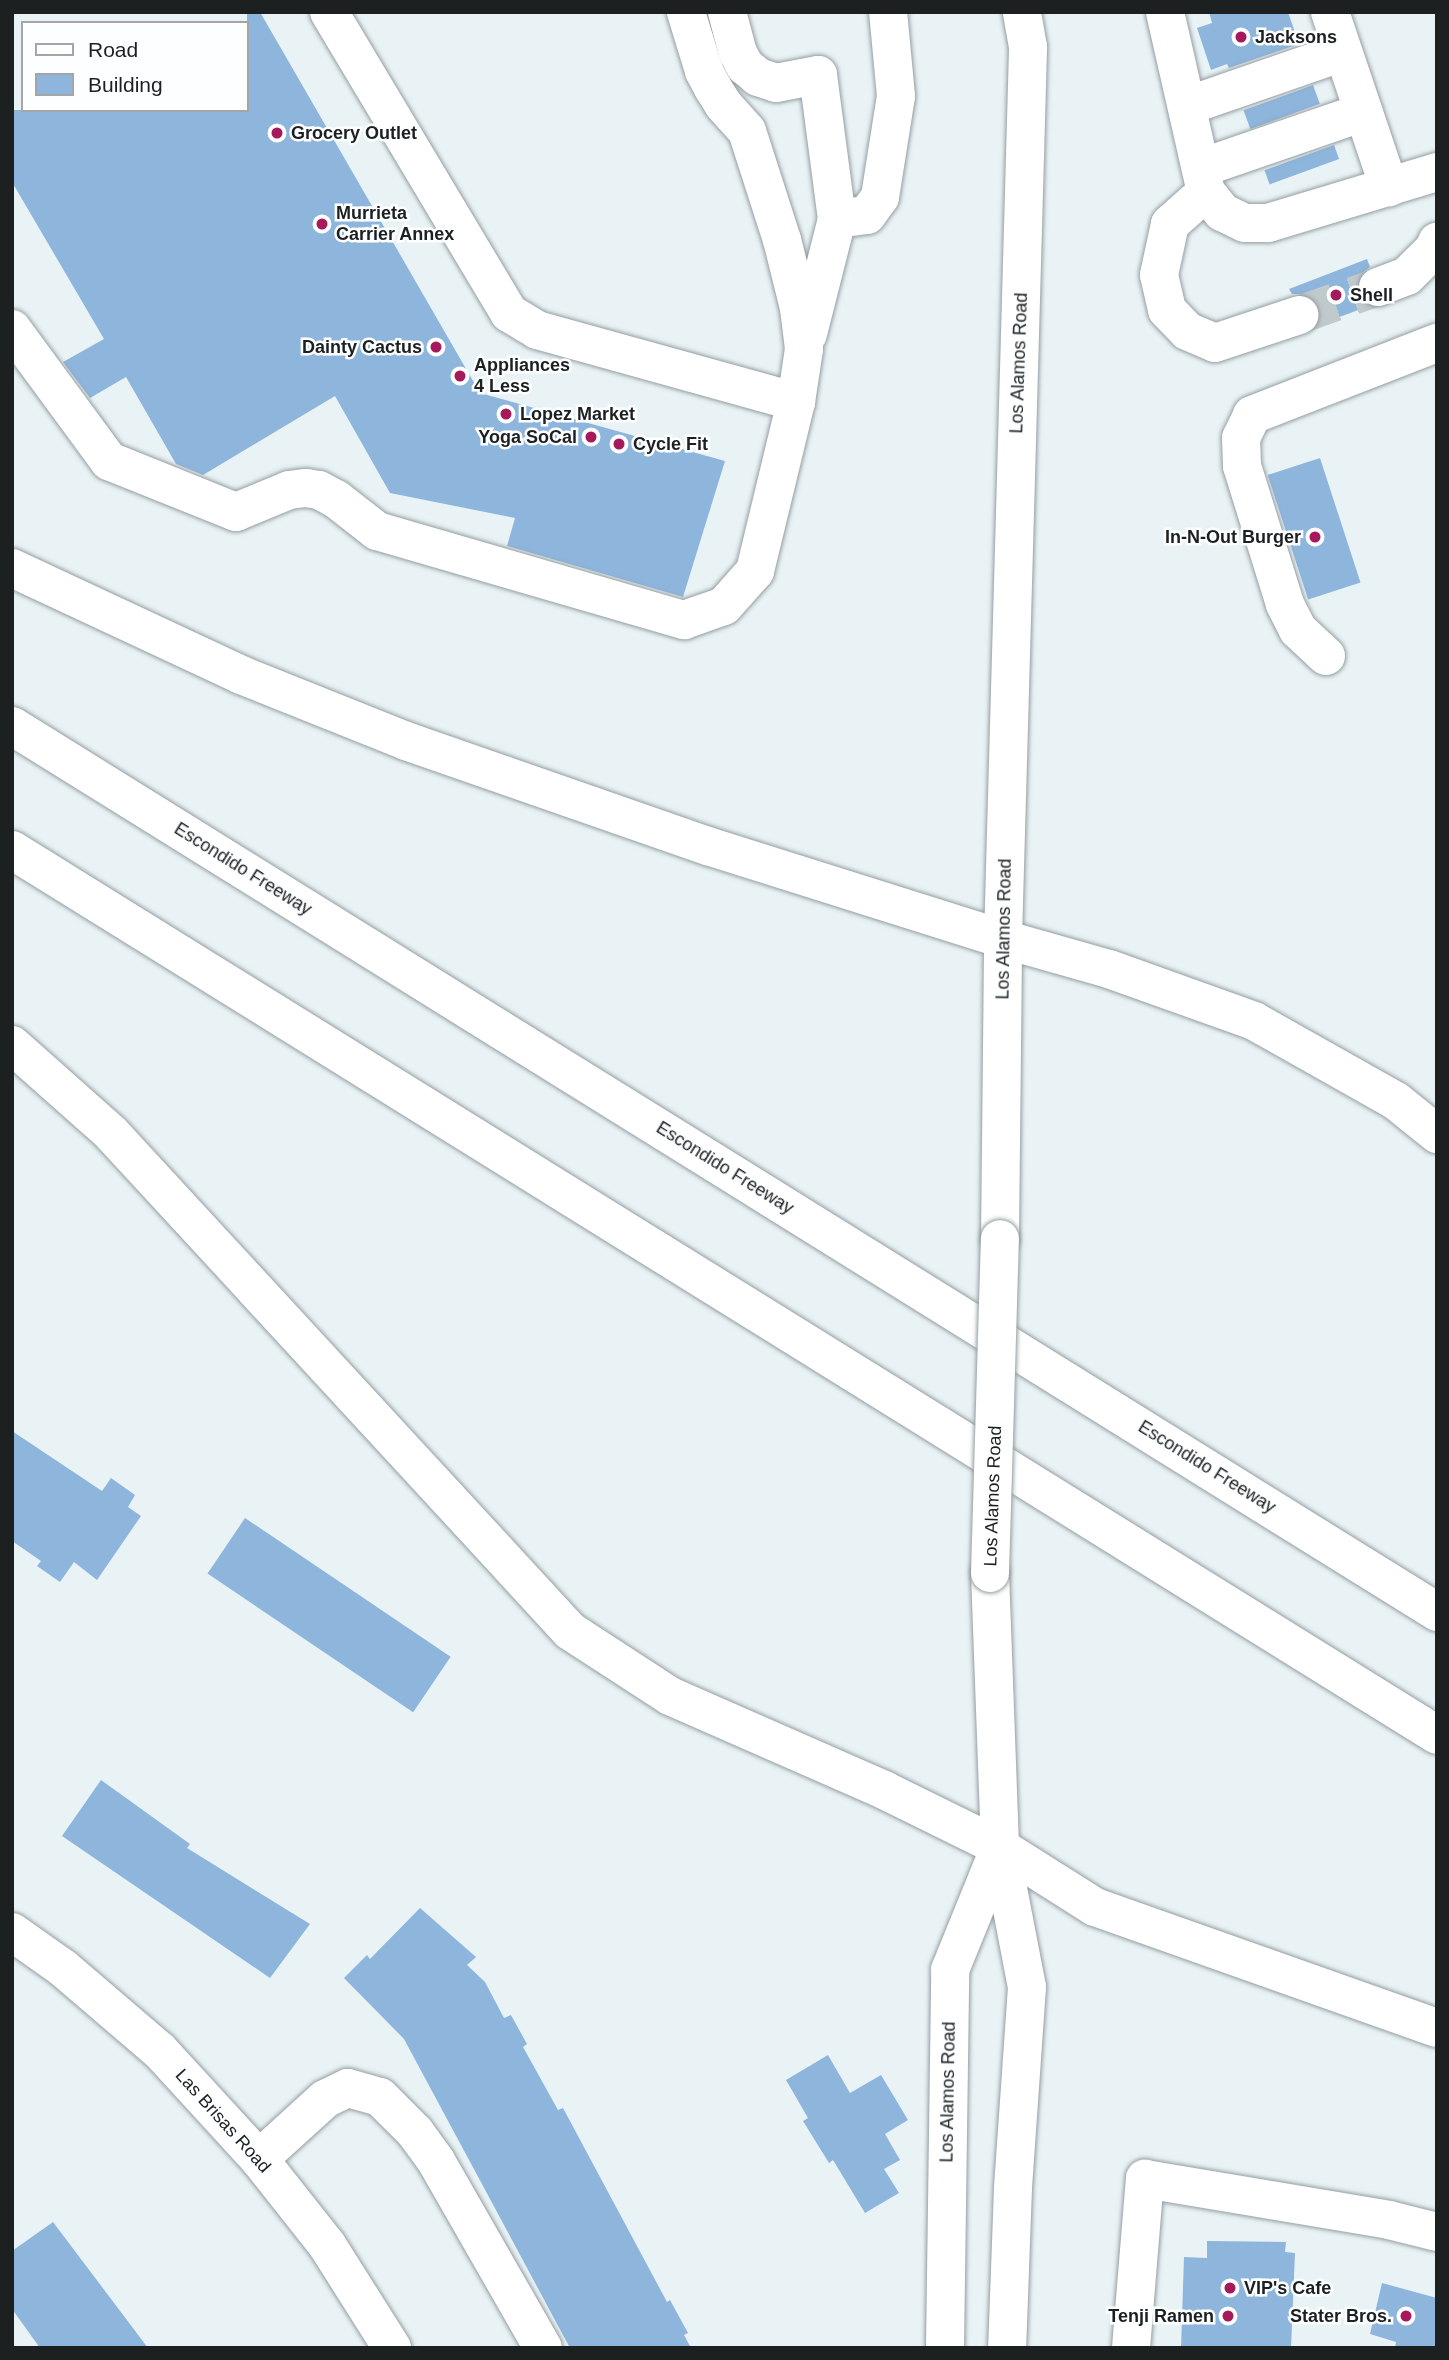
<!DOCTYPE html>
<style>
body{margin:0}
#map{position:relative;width:1449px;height:2360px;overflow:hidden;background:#e9f3f6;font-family:Arial,sans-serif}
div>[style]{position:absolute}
.building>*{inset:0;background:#8eb5dc;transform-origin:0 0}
.minor-tunnel>*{height:38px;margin-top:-19px;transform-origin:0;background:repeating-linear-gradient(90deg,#c0c9cb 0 38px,transparent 0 57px)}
.roads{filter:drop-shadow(0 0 2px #959ea2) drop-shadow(0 0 2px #959ea2)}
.minor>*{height:38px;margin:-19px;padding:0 19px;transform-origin:19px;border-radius:19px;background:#fff}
.major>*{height:38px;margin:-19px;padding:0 19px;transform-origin:19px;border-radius:19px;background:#fff}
.highway>*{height:38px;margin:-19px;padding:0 19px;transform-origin:19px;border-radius:19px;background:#fff}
.bridges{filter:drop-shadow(0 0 2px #959ea2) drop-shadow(0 0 2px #959ea2)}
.major-bridge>*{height:38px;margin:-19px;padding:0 19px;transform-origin:19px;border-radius:19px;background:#fff}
.dots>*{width:19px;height:19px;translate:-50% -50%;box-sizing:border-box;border:4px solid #fcfeff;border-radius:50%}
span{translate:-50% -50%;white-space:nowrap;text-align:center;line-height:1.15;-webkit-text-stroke:5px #fcfeff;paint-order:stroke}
.poi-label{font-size:18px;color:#1d2021;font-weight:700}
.left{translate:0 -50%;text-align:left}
.right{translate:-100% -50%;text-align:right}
.street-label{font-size:18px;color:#1d2021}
.frame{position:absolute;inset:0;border:14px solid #1d2021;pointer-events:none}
.legend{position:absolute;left:21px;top:21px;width:228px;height:91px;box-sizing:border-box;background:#fcfeff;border:2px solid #a3a5a6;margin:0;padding:9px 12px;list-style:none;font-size:21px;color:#1d2021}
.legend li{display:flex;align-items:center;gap:14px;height:35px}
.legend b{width:35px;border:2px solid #a3a5a6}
</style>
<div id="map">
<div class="building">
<i style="clip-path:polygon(247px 12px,260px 12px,480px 393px,725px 461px,683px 597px,507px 546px,515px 518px,390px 493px,335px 396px,203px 475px,176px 464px,126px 377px,90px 398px,63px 362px,104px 339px,12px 182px,12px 110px,247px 110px)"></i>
<i style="clip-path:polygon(1209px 12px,1288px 12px,1299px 44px,1229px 68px,1227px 64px,1211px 70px,1197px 28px,1212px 23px)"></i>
<i style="left:1313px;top:85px;width:20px;height:74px;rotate:70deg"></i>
<i style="left:1334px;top:145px;width:15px;height:74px;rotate:70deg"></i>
<i style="clip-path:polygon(1367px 259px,1370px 267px,1361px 274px,1356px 284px,1358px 295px,1369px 306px,1318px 325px,1320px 309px,1314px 299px,1304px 294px,1292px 294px,1289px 289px)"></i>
<i style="left:1320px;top:458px;width:131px;height:55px;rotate:72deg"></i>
<i style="clip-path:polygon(12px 1431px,102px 1491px,111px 1478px,135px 1495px,128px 1507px,141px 1516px,97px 1580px,74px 1562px,60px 1582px,37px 1566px,41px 1561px,12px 1541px)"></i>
<i style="left:245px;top:1518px;width:248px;height:67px;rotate:34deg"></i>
<i style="clip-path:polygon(101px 1780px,190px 1844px,187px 1848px,310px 1924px,270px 1978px,62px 1836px)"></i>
<i style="clip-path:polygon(420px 1908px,476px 1957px,467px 1965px,485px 1982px,504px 2018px,511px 2015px,527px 2044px,523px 2047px,558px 2110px,563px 2108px,667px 2302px,670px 2300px,688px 2333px,684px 2335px,691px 2348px,570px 2348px,404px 2039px,344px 1978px,367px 1955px,370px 1959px)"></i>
<i style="clip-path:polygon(828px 2055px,850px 2093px,881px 2075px,908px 2120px,885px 2134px,900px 2160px,884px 2169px,899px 2193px,865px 2213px,833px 2160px,829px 2163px,803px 2121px,808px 2118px,786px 2080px)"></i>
<i style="clip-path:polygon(53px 2222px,148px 2348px,40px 2348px,12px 2309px,12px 2251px)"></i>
<i style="clip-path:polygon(1207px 2241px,1286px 2242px,1285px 2252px,1295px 2253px,1291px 2348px,1181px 2348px,1184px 2257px,1207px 2258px)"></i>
<i style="clip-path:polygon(1382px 2283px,1437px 2298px,1437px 2348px,1395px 2348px,1396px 2342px,1370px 2334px)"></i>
</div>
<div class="minor-tunnel">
<i style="left:1299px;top:315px;width:84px;rotate:-19.5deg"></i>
</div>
<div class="roads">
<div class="minor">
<i style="left:329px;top:12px;width:351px;rotate:59.1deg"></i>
<i style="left:509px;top:313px;width:33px;rotate:31deg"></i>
<i style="left:537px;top:330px;width:269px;rotate:15.5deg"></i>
<i style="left:796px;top:402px;width:54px;rotate:-81.4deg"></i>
<i style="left:804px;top:349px;width:41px;rotate:-97deg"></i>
<i style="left:799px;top:308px;width:70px;rotate:-104deg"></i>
<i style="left:782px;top:240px;width:114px;rotate:-107.8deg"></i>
<i style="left:747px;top:131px;width:36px;rotate:-132deg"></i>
<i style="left:723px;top:104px;width:19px;rotate:-122deg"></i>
<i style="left:713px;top:88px;width:19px;rotate:-118deg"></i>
<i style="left:704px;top:71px;width:62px;rotate:-107deg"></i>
<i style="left:727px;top:12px;width:42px;rotate:75deg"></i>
<i style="left:738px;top:53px;width:15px;rotate:62deg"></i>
<i style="left:745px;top:66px;width:17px;rotate:40deg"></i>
<i style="left:758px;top:77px;width:19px;rotate:18deg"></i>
<i style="left:776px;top:83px;width:43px;rotate:-10.8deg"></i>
<i style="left:818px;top:75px;width:145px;rotate:82.5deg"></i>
<i style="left:837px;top:219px;width:119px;rotate:104.2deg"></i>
<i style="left:1165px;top:12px;width:185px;rotate:77.2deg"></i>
<i style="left:1206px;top:192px;width:26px;rotate:51deg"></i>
<i style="left:1222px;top:212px;width:25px;rotate:26deg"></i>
<i style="left:1245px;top:223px;width:23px"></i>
<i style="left:1268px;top:223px;width:177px;rotate:-16.8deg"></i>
<i style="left:1330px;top:12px;width:185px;rotate:71.4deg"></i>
<i style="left:1187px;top:106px;width:165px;rotate:-19.1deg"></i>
<i style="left:1201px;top:168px;width:172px;rotate:-19deg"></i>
<i style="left:1206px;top:192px;width:48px;rotate:138.4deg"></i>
<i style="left:1170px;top:224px;width:52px;rotate:102.2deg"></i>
<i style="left:1159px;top:275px;width:36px;rotate:77deg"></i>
<i style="left:1167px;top:310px;width:29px;rotate:46deg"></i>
<i style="left:1187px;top:331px;width:30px;rotate:23deg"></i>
<i style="left:1215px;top:343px;width:89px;rotate:-18.4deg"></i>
<i style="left:837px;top:219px;width:30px;rotate:-8deg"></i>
<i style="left:867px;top:215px;width:22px;rotate:-54deg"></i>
<i style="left:880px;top:197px;width:102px;rotate:-81deg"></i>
<i style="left:896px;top:96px;width:84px;rotate:-95.4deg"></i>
<i style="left:1378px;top:287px;width:31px;rotate:-21deg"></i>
<i style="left:1407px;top:276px;width:38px;rotate:-45deg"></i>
<i style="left:1434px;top:249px;width:8px;rotate:-67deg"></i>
<i style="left:12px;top:329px;width:164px;rotate:53.7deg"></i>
<i style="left:109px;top:461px;width:137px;rotate:21.9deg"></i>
<i style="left:236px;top:512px;width:57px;rotate:-22.5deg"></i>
<i style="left:289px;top:490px;width:17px;rotate:-7deg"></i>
<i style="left:306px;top:488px;width:13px;rotate:9deg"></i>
<i style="left:319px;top:490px;width:19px;rotate:28deg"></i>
<i style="left:336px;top:499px;width:52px;rotate:38deg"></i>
<i style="left:377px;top:531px;width:320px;rotate:16.2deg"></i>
<i style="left:684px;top:620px;width:42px;rotate:-19.3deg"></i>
<i style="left:724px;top:606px;width:47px;rotate:-48.5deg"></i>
<i style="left:755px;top:571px;width:174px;rotate:-76.4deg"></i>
<i style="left:1326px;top:656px;width:38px;rotate:-137deg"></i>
<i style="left:1298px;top:630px;width:29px;rotate:-117deg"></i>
<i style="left:1285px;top:604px;width:145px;rotate:-107.3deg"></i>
<i style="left:1242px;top:466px;width:28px;rotate:-92deg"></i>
<i style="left:1241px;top:438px;width:25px;rotate:-64deg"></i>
<i style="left:1252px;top:415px;width:199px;rotate:-21.3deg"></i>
<i style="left:12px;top:1932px;width:62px;rotate:35.2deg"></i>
<i style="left:63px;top:1968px;width:128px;rotate:40.6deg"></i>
<i style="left:160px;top:2051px;width:147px;rotate:47.5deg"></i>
<i style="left:259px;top:2159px;width:110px;rotate:51.7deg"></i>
<i style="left:327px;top:2245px;width:122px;rotate:57.7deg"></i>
<i style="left:259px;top:2159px;width:89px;rotate:-42.3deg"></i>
<i style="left:325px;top:2099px;width:25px;rotate:-26deg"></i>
<i style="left:348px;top:2088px;width:33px;rotate:16deg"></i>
<i style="left:380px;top:2097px;width:49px;rotate:45deg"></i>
<i style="left:415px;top:2132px;width:36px;rotate:54deg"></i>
<i style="left:436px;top:2161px;width:215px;rotate:60.2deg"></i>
<i style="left:1131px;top:2348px;width:170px;rotate:-85.3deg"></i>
<i style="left:1145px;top:2179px;width:247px;rotate:9.5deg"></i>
<i style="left:1389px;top:2220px;width:49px;rotate:14deg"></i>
</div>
<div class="major">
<i style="left:1000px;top:1239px;width:300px;rotate:-89.4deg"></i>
<i style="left:1003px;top:939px;width:892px;rotate:-88.39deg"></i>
<i style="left:1028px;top:47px;width:36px;rotate:-100deg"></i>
<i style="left:990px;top:1573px;width:274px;rotate:87.9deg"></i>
<i style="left:1000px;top:1847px;width:143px;rotate:79.1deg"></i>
<i style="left:1027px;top:1987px;width:201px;rotate:94deg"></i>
<i style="left:1013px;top:2188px;width:160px;rotate:92.1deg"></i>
<i style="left:945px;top:2348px;width:378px;rotate:-89.2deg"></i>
<i style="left:950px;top:1970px;width:133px;rotate:-67.9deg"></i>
</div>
<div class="highway">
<i style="left:12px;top:568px;width:253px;rotate:25deg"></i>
<i style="left:241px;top:675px;width:178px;rotate:21.8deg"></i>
<i style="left:406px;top:741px;width:320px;rotate:19.2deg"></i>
<i style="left:708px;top:846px;width:309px;rotate:17.5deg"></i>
<i style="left:1003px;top:939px;width:110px;rotate:15.8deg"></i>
<i style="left:1109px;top:969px;width:154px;rotate:19.7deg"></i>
<i style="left:1254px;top:1021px;width:163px;rotate:29.4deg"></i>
<i style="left:1396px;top:1101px;width:53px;rotate:38.8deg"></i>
<i style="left:12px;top:726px;width:1678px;rotate:31.87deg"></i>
<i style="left:12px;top:850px;width:1677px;rotate:31.84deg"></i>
<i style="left:12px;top:1045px;width:132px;rotate:41.6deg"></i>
<i style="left:111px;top:1133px;width:677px;rotate:47.33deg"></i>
<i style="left:570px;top:1631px;width:119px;rotate:33deg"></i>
<i style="left:670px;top:1696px;width:234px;rotate:23.7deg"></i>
<i style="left:884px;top:1790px;width:129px;rotate:26.2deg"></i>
<i style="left:1000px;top:1847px;width:112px;rotate:32.3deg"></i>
<i style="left:1095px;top:1907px;width:363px;rotate:19.5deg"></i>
</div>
</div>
<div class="bridges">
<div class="major-bridge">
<i style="left:990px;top:1573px;width:334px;rotate:-88.3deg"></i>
</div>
</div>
<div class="dots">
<i style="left:1241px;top:37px;background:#a6195b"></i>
<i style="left:277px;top:133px;background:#a6195b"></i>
<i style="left:322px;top:224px;background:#a6195b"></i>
<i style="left:1336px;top:295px;background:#a6195b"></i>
<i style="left:436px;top:347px;background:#a6195b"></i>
<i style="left:460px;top:376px;background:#a6195b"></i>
<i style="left:506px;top:414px;background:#a6195b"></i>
<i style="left:591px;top:437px;background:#a6195b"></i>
<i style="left:619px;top:444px;background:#a6195b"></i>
<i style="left:1315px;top:537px;background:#a6195b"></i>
<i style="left:1230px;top:2288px;background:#a6195b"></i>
<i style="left:1228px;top:2316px;background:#a6195b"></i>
<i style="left:1406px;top:2316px;background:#a6195b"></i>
</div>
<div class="poi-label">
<span class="left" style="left:1255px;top:37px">Jacksons</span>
<span class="left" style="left:291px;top:133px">Grocery Outlet</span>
<span class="left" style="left:336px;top:224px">Murrieta<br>Carrier Annex</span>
<span class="left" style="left:1350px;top:295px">Shell</span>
<span class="right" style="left:422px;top:347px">Dainty Cactus</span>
<span class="left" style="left:474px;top:376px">Appliances<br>4 Less</span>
<span class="left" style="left:520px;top:414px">Lopez Market</span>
<span class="right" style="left:577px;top:437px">Yoga SoCal</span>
<span class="left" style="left:633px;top:444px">Cycle Fit</span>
<span class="right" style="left:1301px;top:537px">In-N-Out Burger</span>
<span class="left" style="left:1244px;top:2288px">VIP's Cafe</span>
<span class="right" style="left:1214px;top:2316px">Tenji Ramen</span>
<span class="right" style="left:1392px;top:2316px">Stater Bros.</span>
</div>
<div class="street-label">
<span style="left:1019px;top:363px;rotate:-88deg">Los Alamos Road</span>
<span style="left:243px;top:869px;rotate:32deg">Escondido Freeway</span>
<span style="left:1004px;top:929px;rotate:-89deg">Los Alamos Road</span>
<span style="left:725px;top:1168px;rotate:32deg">Escondido Freeway</span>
<span style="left:1207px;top:1467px;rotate:32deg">Escondido Freeway</span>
<span style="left:993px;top:1496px;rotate:-88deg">Los Alamos Road</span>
<span style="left:948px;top:2092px;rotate:-89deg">Los Alamos Road</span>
<span style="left:223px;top:2121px;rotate:48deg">Las Brisas Road</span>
</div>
<div class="frame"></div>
<ul class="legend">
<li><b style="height:9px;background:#fff"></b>Road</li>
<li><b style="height:19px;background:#8eb5dc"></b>Building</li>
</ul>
</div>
